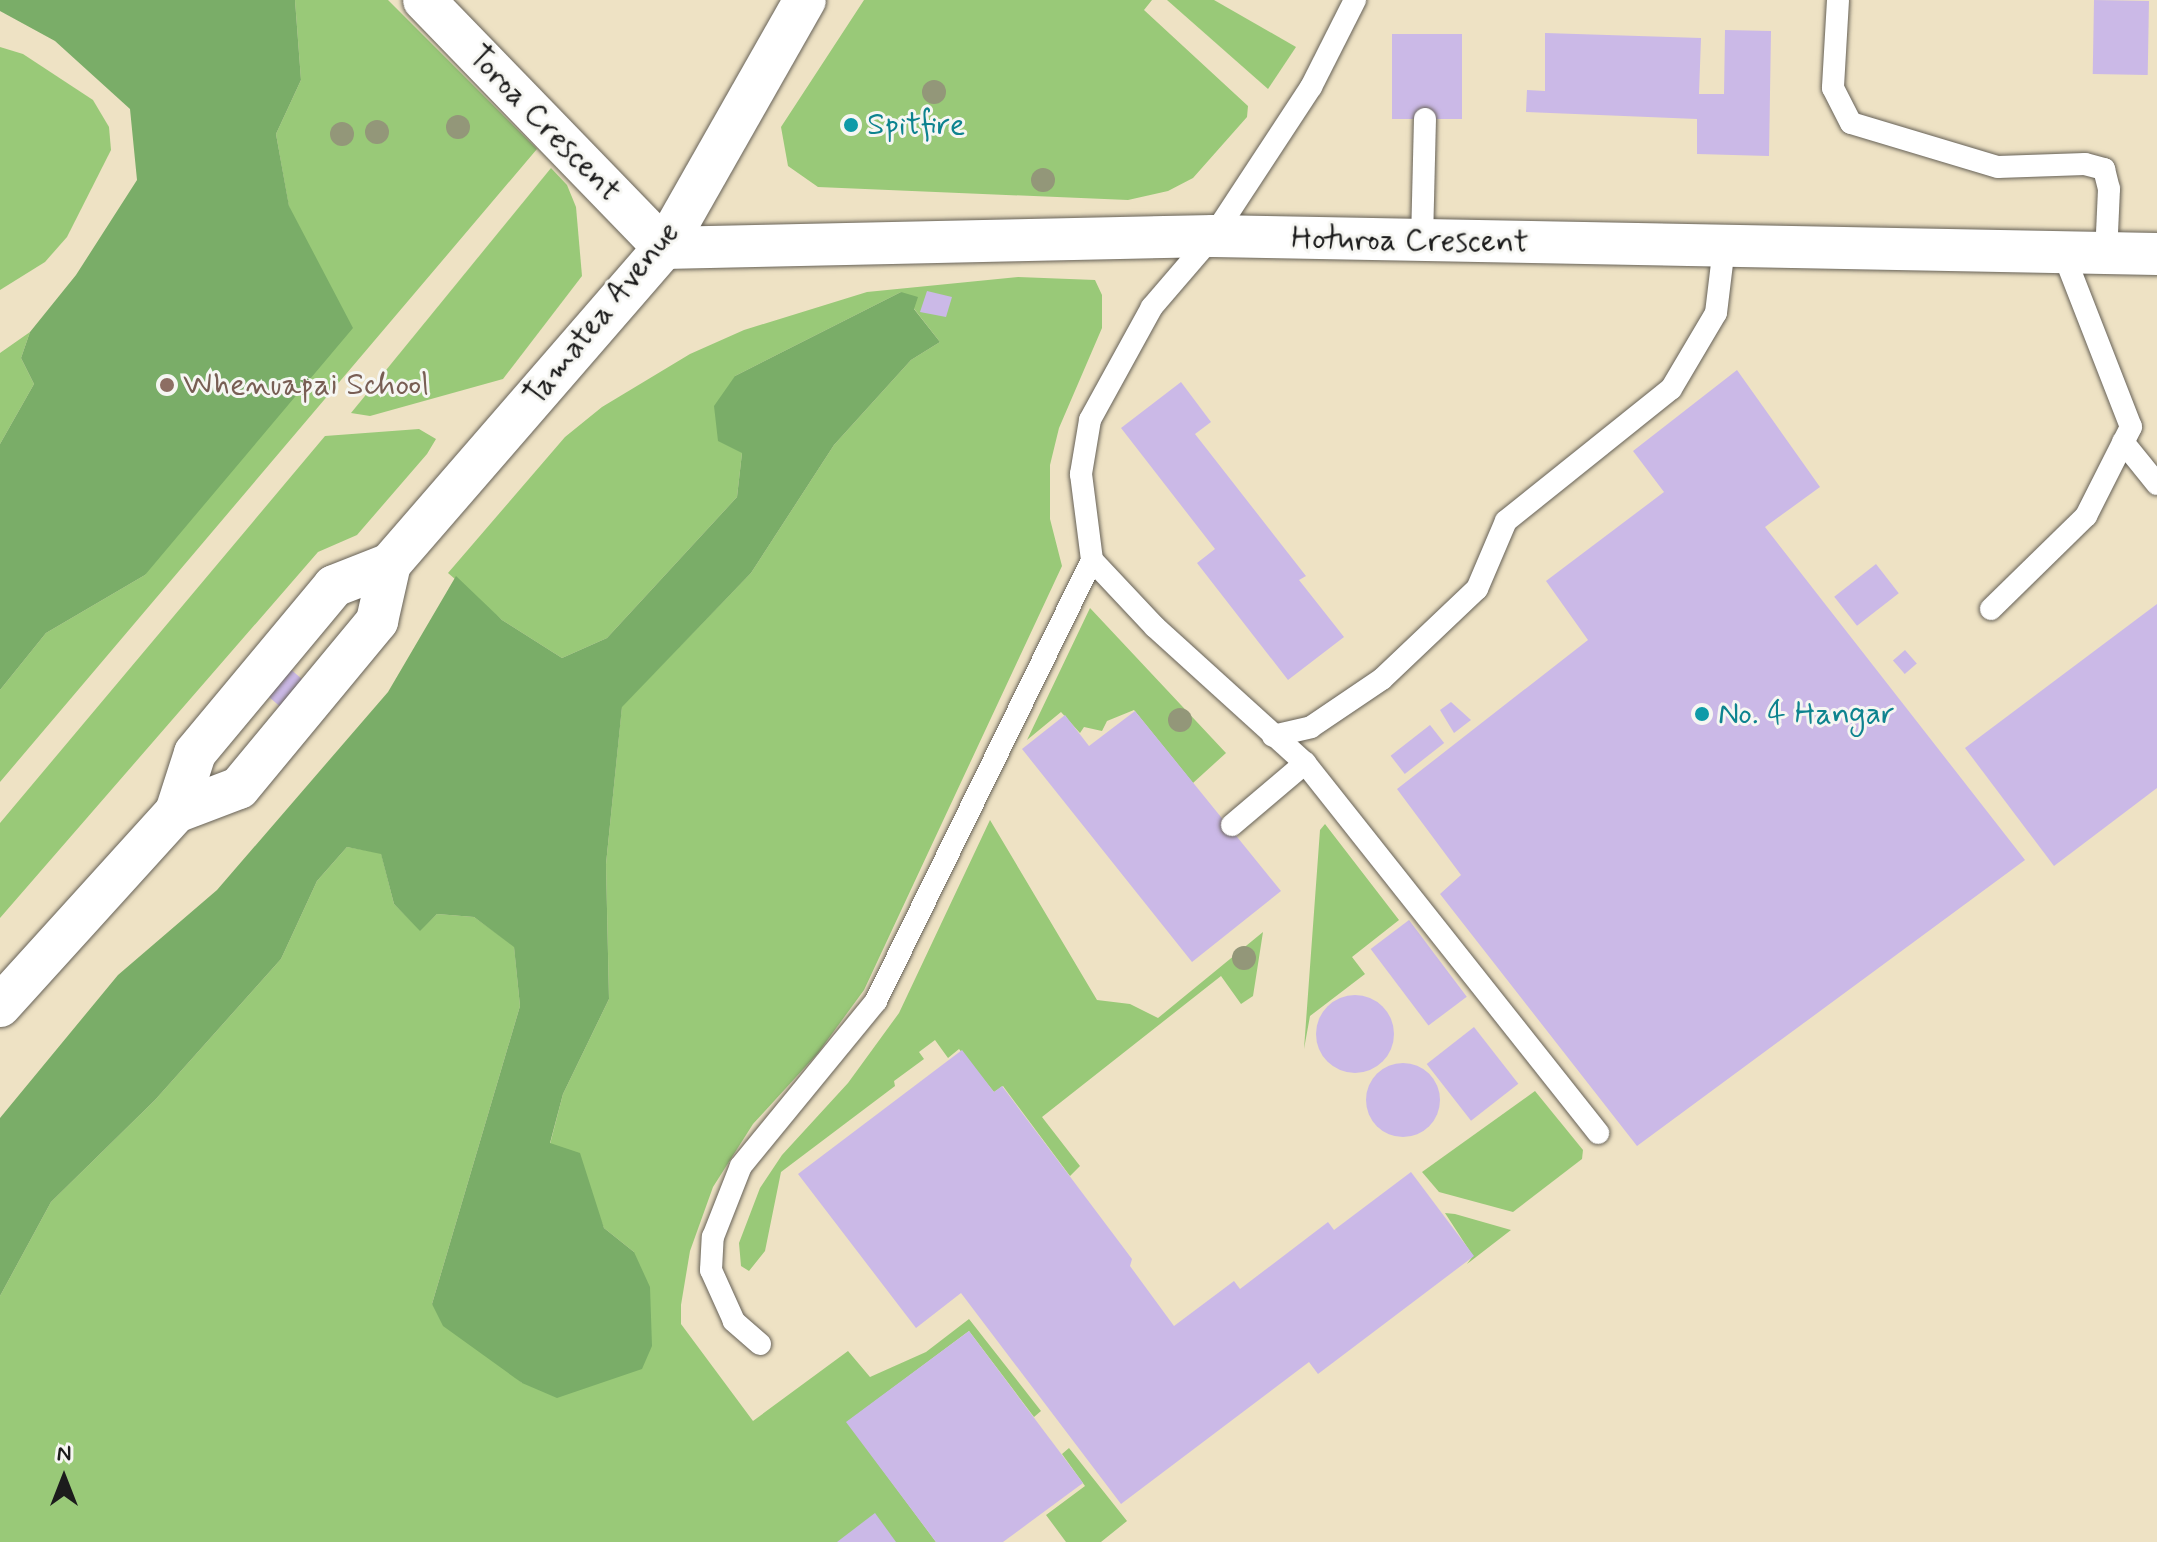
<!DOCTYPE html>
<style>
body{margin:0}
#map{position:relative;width:2157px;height:1542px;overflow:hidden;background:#eee2c4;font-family:Mynerve,sans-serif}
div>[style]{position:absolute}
.green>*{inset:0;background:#99c978}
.forest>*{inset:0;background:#7aad68}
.building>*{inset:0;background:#cbb9e7;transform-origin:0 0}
.round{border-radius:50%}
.roads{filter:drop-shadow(0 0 2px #666157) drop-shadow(0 0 2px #666157)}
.lane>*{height:22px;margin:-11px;padding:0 11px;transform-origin:11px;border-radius:11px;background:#fff}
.street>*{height:42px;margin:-21px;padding:0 21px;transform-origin:21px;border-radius:21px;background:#fff}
.trees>*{width:24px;height:24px;margin:-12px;border-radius:50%;background:#939779}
.dots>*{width:22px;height:22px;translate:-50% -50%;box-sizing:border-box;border:4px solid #f6f6f2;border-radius:50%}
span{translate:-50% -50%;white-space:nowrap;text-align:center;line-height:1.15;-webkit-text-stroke:6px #f6f6f2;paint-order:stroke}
.street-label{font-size:32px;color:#1c1c1c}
.culture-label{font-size:32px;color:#0d838f}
.left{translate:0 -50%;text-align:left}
.education-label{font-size:32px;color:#785e54}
.north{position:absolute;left:24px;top:1438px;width:80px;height:80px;-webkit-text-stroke:6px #f6f6f2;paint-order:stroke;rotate:0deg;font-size:22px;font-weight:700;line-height:32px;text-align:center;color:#1c1c1c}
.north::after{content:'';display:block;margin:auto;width:28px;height:36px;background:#1c1c1c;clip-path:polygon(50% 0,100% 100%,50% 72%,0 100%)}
</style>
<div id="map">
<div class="green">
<i style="clip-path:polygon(295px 0,388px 0,537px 149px,0 782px,0 690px,46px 633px,145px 575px,309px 253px,289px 207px,276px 134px,301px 80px)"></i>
<i style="clip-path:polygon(864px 0,1152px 0,1144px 10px,1248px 106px,1247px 117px,1193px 178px,1168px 191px,1128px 200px,818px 187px,788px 166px,781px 127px)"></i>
<i style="clip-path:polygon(1167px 0,1214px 0,1296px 47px,1268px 89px)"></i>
<i style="clip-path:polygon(0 47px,23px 54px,93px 100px,109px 127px,111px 150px,67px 237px,45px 262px,0 290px)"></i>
<i style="clip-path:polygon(551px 168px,567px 185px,576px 207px,582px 276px,503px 379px,370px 416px,351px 413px)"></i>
<i style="clip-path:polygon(1018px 277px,1095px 280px,1102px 295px,1102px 328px,1059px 428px,1050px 465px,1050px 519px,1062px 566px,864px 990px,818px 1053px,753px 1124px,713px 1187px,690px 1251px,681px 1305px,681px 1324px,753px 1421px,848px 1351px,870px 1377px,926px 1352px,969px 1319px,1041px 1411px,1034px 1417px,969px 1331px,847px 1422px,936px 1542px,0 1542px,0 1296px,51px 1202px,155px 1100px,281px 959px,317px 881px,347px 847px,381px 853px,394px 904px,420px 930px,437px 914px,474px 917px,514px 946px,520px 1006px,432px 1304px,522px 1383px,634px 1252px,604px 1228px,592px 1199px,550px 1144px,563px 1094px,609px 999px,606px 864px,622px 706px,751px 573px,834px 445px,911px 360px,940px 342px,901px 292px,735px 376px,742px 453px,737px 497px,607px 638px,562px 658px,502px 620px,448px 573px,565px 437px,602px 407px,690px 354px,744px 330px,867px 292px)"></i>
<i style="clip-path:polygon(30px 332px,21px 358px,34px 384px,0 444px,0 353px)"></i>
<i style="clip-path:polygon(419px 429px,436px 439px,427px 454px,357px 535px,318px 552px,0 918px,0 823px,325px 436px)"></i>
<i style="clip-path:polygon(1090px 608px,1226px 753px,1193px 783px,1134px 710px,1107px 721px,1102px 731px,1084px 727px,1080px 733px,1061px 712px,1027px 740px)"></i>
<i style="clip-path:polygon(990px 820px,1097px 1000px,1130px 1004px,1158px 1018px,1263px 932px,1253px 996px,1241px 1004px,1221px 976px,1042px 1117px,1080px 1166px,1070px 1176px,1003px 1086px,994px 1092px,959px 1049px,948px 1058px,935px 1040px,919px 1052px,924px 1059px,894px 1081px,895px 1086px,781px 1172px,765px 1251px,749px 1271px,741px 1266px,739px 1243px,760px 1188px,782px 1155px,848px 1083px,899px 1013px)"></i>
<i style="clip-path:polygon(1325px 824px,1399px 920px,1352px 957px,1365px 974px,1310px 1016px,1304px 1049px,1320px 830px)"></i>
<i style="clip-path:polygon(1535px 1091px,1583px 1150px,1582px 1159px,1513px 1212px,1439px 1192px,1422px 1172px)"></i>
<i style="clip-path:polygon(1445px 1213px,1455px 1214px,1511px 1230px,1467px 1264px,1473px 1256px)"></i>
<i style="clip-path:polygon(1069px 1448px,1127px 1521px,1101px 1542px,1066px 1542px,1046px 1515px,1085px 1486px,1062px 1454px)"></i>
</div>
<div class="forest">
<i style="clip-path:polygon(0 0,295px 0,301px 80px,276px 134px,289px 206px,353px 328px,145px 575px,46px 633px,0 690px,0 444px,34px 384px,21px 358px,30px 332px,76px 275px,137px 180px,130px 109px,55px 41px,0 11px)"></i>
<i style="clip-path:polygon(901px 292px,918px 297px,914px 309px,940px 342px,911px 360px,834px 445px,751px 573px,622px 707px,606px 864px,609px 999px,563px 1094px,550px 1143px,580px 1153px,604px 1228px,634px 1252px,650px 1287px,652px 1346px,642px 1369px,557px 1398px,522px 1383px,443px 1326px,432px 1304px,520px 1006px,514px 947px,474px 917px,437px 914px,420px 931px,394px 904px,381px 854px,347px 847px,317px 881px,281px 959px,155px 1100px,51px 1202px,0 1296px,0 1118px,118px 975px,217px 890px,388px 692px,456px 576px,502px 620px,562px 658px,607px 638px,737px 497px,742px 453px,718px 441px,714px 406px,735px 376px)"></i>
</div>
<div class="building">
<i style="left:2094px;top:0;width:55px;height:74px;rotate:1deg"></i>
<i style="clip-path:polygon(1725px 30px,1771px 31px,1769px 156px,1697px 154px,1697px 119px,1526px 112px,1527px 90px,1545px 91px,1545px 33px,1701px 38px,1699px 94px,1724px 94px)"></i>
<i style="left:1392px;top:34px;width:70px;height:85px"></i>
<i style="clip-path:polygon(927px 291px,952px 297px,946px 317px,920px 312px)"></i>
<i style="clip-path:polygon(1737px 370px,1820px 487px,1765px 527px,2025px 860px,1637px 1146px,1440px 894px,1461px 875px,1397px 789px,1588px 640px,1546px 581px,1664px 492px,1633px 451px)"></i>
<i style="clip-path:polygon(1181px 382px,1211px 422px,1195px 434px,1306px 576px,1299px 580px,1344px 637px,1288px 680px,1197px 563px,1215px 549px,1121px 428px)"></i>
<i style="left:1876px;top:564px;width:37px;height:53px;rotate:52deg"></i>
<i style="clip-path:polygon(2157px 604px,2157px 788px,2054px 866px,1965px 748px)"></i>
<i style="left:1905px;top:650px;width:18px;height:16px;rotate:49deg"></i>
<i style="left:288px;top:667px;width:29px;height:35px;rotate:41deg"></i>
<i style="clip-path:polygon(1451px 702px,1471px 720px,1454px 733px,1440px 710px)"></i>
<i style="clip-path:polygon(1135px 711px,1281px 891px,1192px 962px,1022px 749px,1065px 715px,1089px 746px)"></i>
<i style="left:1430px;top:725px;width:23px;height:50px;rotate:52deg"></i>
<i style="left:1409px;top:920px;width:96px;height:48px;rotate:53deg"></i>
<i class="round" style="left:1316px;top:995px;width:78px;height:78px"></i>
<i style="left:1474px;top:1027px;width:72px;height:60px;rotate:52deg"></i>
<i style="clip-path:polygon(962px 1050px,994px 1092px,1002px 1086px,1132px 1259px,1130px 1266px,1174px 1326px,1234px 1281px,1240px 1289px,1328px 1222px,1334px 1230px,1411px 1172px,1474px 1256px,1318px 1374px,1309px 1362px,1121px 1504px,961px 1293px,916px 1328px,798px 1174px)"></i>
<i class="round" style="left:1366px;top:1063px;width:74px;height:74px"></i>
<i style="clip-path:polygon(969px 1331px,1083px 1483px,1003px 1542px,936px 1542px,846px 1422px)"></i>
<i style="clip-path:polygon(875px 1513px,896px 1542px,837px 1542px)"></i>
</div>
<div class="roads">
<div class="lane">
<i style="left:1355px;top:0;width:97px;rotate:116.8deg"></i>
<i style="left:1311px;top:87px;width:178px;rotate:123.3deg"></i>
<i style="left:1213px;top:236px;width:94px;rotate:130.7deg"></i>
<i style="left:1152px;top:307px;width:129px;rotate:118.8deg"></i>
<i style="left:1090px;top:420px;width:55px;rotate:99.5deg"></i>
<i style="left:1081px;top:474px;width:87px;rotate:82.7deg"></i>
<i style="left:1092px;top:560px;width:92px;rotate:46.8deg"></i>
<i style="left:1155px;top:627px;width:202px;rotate:42.2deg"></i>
<i style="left:1305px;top:763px;width:472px;rotate:51.6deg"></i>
<i style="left:1838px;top:0;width:88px;rotate:93.3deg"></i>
<i style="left:1833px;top:88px;width:39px;rotate:63deg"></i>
<i style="left:1851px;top:123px;width:153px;rotate:16.7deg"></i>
<i style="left:1998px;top:167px;width:87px;rotate:-2deg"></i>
<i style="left:2085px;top:164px;width:20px;rotate:15deg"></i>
<i style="left:2104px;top:169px;width:21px;rotate:76deg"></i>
<i style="left:2109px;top:189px;width:65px;rotate:92.6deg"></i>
<i style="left:1422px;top:241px;width:122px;rotate:-88.6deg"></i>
<i style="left:2123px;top:442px;width:54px;rotate:51deg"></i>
<i style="left:1991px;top:609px;width:133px;rotate:-44.4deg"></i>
<i style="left:2086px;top:516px;width:100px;rotate:-63.2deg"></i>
<i style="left:2131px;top:427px;width:187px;rotate:-111.3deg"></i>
<i style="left:1273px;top:736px;width:39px;rotate:-13deg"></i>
<i style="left:1311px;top:727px;width:86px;rotate:-34.1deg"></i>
<i style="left:1382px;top:679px;width:131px;rotate:-43.5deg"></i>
<i style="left:1477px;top:589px;width:74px;rotate:-66.9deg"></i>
<i style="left:1506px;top:521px;width:211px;rotate:-38.7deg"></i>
<i style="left:1671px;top:389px;width:88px;rotate:-59.4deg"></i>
<i style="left:1716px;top:313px;width:66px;rotate:-83.1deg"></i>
<i style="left:1232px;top:825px;width:96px;rotate:-40.3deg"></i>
<i style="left:760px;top:1344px;width:35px;rotate:-139deg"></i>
<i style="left:734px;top:1321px;width:56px;rotate:-114.3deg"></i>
<i style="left:711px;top:1270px;width:33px;rotate:-87deg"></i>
<i style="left:713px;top:1237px;width:76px;rotate:-68.5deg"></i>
<i style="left:741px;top:1166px;width:213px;rotate:-50.7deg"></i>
<i style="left:876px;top:1001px;width:491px;rotate:-63.9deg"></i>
</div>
<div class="street">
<i style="left:424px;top:0;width:345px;rotate:45.9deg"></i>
<i style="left:664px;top:248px;width:549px;rotate:-1.25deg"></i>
<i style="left:1213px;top:236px;width:944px;rotate:1.09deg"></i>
<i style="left:176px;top:812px;width:67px;rotate:-20.9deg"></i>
<i style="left:239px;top:788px;width:217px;rotate:-50.4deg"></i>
<i style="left:377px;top:621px;width:58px;rotate:-77.2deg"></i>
<i style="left:390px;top:564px;width:418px;rotate:-49.1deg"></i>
<i style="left:664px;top:248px;width:285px;rotate:-60.4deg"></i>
<i style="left:0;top:1006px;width:262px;rotate:-47.8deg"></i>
<i style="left:176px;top:812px;width:62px;rotate:-72.1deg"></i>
<i style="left:195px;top:753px;width:217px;rotate:-50.2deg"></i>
<i style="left:334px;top:586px;width:60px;rotate:-21.4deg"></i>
</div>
</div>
<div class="trees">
<i style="left:934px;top:92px"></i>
<i style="left:458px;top:127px"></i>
<i style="left:377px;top:132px"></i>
<i style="left:342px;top:134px"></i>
<i style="left:1043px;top:180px"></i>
<i style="left:1180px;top:720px"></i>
<i style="left:1244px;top:958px"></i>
</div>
<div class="dots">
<i style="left:851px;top:125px;background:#0f9aa8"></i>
<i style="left:167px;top:385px;background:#8d6e63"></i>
<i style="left:1702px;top:714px;background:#0f9aa8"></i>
</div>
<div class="street-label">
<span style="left:544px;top:124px;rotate:46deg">Toroa Crescent</span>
<span style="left:1410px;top:241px;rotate:1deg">Hoturoa Crescent</span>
<span style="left:602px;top:314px;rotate:-51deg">Tamatea Avenue</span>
</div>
<div class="culture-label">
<span class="left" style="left:867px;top:125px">Spitfire</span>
<span class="left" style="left:1718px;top:714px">No. 4 Hangar</span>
</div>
<div class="education-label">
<span class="left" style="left:183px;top:385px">Whenuapai School</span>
</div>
<div class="north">N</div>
</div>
